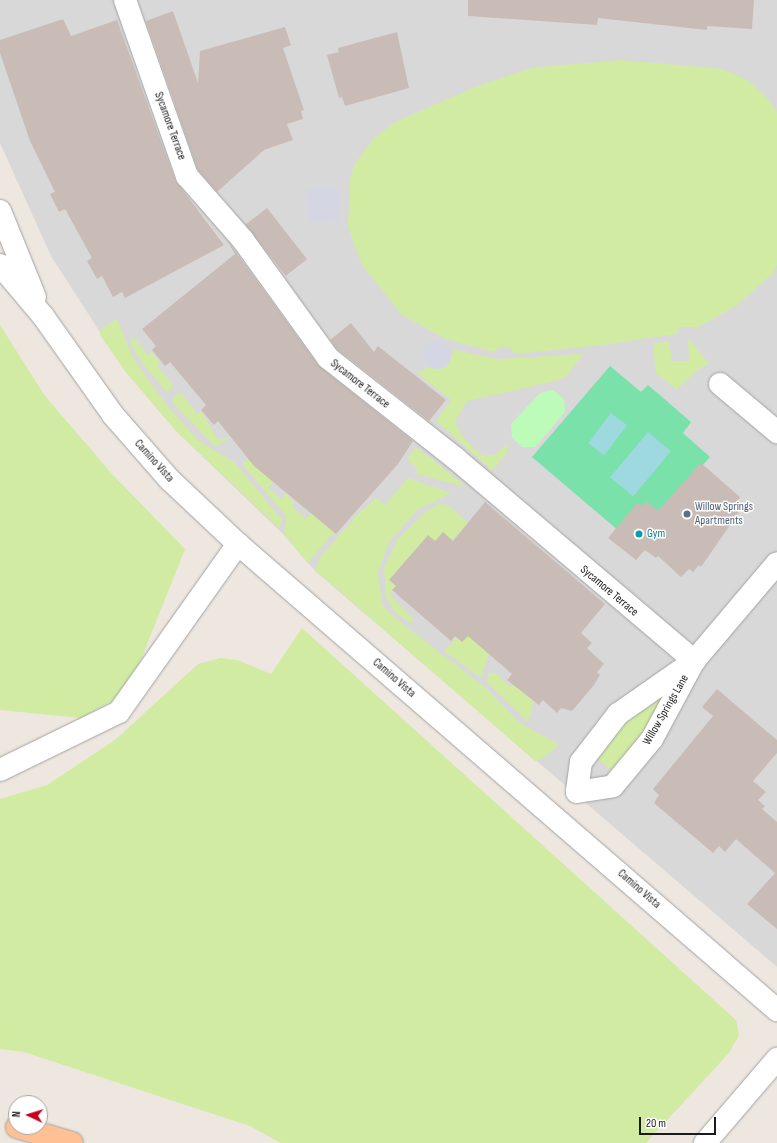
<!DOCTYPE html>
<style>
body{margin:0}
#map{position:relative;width:777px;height:1143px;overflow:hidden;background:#ede7e0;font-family:"Sofia Sans Condensed",sans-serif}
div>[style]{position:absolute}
.residential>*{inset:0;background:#d9d8d8}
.grass>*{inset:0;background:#d1eba2}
.park>*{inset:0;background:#bdfcb8}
.pitch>*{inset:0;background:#79e1a9}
.plaza>*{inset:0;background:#d4d6e3}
.round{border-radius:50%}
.water>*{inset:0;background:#9dd9de;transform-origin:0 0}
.building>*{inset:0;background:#c9bcb6;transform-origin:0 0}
.roads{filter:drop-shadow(0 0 1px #a2a2a2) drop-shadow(0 0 1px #a2a2a2)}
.minor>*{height:22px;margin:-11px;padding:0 11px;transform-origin:11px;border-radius:11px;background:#fff}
.major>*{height:22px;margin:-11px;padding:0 11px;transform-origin:11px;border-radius:11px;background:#ffc093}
.dots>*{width:11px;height:11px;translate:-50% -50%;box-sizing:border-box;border:2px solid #fff;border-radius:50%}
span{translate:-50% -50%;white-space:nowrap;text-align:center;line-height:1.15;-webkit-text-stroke:3px #fff;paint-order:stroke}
.street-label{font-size:12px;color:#1b1b1b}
.service-label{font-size:12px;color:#4e5e75}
.left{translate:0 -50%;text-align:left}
.culture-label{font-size:12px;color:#0d838f}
.north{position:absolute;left:8px;top:1095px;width:40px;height:40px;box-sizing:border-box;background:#fff;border:1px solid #a4a4a4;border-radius:50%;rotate:274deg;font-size:11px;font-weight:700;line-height:16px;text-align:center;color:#1b1b1b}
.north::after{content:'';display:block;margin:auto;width:14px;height:18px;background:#c6001d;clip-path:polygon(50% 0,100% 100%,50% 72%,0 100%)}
.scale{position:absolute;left:639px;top:1117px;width:77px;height:18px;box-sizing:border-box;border:2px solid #1b1b1b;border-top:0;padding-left:5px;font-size:12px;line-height:14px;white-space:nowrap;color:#1b1b1b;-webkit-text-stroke:3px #fff;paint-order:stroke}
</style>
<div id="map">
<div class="residential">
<i style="clip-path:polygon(0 0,777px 0,777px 967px,315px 571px,284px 535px,176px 431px,125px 371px,51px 256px,0 143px)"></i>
</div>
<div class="grass">
<i style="clip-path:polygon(620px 60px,723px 69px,749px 81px,768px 99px,777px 113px,777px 265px,772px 274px,736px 306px,698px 327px,679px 327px,677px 334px,602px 345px,514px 354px,510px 348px,499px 347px,495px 352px,446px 339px,402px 315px,362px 265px,348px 226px,350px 180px,354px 165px,373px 139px,395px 122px,480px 85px,532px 68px)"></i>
<i style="clip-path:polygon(117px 319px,133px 358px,167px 406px,199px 441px,235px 463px,282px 520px,279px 528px,176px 431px,125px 371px,100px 335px,101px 329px)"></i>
<i style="clip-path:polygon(0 325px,45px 396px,113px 475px,185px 549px,128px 692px,81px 718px,0 710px)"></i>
<i style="clip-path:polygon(132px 336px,148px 355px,152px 352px,160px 363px,157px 366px,173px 384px,168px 393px,143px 364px,130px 342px)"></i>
<i style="clip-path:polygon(688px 338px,709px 364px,697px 370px,677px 390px,656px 373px,653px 346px,654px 343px,669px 342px,672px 361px,689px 361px)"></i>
<i style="clip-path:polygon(454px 350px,498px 359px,583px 354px,567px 376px,559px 380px,467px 401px,455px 421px,462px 436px,482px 456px,494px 455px,507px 445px,507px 453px,492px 470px,436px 421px,451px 400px,417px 373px,432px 365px,446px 368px)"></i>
<i style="clip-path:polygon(176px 394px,182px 394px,197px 414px,201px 411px,218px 440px,232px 436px,215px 447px,172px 402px)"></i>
<i style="clip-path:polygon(261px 438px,273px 481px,268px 488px,281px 499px,286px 494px,295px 503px,292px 507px,306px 519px,313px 512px,335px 531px,308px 563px,284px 535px,286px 516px,243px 465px)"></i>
<i style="clip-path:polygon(416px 447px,467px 487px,416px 474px,417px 468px,407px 459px)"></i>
<i style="clip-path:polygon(408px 478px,451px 493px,417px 510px,389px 542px,378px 573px,382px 604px,390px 614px,488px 690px,520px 723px,559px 745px,540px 760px,535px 761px,315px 570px,321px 556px,359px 513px,377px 498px,385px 505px)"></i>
<i style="clip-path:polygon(439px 504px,448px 505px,487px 539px,476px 554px,456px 536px,398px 585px,390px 595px,414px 620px,410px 623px,395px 612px,386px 597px,384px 568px,397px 540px,425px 512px)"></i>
<i style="clip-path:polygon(496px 597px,492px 643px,481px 678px,444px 651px)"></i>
<i style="clip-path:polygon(302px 628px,736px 1020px,739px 1035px,729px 1053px,646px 1143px,281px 1143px,250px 1126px,24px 1052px,0 1049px,0 799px,47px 785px,115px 740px,198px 664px,220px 658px,237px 660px,271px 674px)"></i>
<i style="clip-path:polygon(489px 673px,495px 673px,510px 686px,523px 687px,529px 691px,533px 704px,528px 722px,487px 682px)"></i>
<i style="clip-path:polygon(657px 700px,661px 702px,641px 738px,614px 770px,610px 769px,597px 758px,625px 722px)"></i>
</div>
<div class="park">
<i style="clip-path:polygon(553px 390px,564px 399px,565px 412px,535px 447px,522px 447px,512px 437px,511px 424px,540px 393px)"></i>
</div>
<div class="pitch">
<i style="clip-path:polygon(610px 366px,641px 392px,648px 385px,691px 422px,683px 433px,710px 457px,633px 543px,532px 457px)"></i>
</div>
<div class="plaza">
<i style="clip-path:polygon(309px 187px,340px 189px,339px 221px,308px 222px,306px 190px)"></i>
<i class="round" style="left:423px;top:341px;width:28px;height:28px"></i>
</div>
<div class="water">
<i style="left:611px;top:413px;width:20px;height:38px;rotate:37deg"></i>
<i style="left:648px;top:432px;width:30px;height:59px;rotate:40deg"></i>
</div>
<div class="building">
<i style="clip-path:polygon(468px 0,754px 0,752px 29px,707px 26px,707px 30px,598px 18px,597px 25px,468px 16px)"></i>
<i style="clip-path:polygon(173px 11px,198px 83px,200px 51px,285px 27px,291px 45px,283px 48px,304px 110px,301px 111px,303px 119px,287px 124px,293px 140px,264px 150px,217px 192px,198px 170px,146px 21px)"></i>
<i style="clip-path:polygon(63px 19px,71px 36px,117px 20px,175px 180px,224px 245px,125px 298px,122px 292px,113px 297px,102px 276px,97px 279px,87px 261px,92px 258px,65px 209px,59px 212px,50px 194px,55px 192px,30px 141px,0 53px,0 40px)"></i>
<i style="clip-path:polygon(397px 32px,409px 88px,345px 106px,342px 97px,339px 98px,327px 55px,339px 52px,338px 48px)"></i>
<i style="left:267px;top:208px;width:65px;height:27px;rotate:52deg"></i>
<i style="clip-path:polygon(227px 240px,318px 365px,413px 441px,398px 464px,336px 534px,254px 466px,218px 421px,214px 425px,201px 410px,206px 405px,170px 362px,165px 366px,152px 350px,156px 346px,142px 329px,235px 254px)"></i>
<i style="clip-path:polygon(351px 323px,374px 352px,378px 346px,446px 400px,429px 421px,337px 349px,330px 340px)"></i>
<i style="clip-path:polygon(701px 463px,740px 497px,738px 500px,744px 505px,701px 567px,699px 565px,693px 572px,689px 569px,681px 577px,658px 556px,656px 558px,645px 550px,636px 560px,608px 538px,637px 503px,642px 506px,646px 501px,658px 511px)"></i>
<i style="clip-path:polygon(485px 502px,605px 604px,581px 633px,592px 643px,587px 648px,604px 664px,597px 672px,600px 675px,594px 685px,572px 711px,561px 708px,557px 713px,543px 700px,539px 705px,507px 680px,512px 674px,468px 636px,462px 642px,455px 636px,451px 641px,392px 590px,396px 586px,389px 580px,428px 535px,435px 541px,443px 532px,453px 541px)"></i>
<i style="clip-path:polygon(717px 689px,777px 740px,777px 753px,753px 781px,766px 792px,758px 800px,765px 806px,762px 809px,777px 822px,777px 929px,747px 904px,775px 873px,736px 839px,725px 852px,719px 846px,713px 853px,654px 803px,659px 795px,653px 789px,713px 716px,702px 707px)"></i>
</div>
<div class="roads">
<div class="minor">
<i style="left:125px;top:0;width:187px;rotate:70.6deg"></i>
<i style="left:187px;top:176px;width:85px;rotate:48.8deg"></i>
<i style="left:243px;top:240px;width:145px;rotate:54.2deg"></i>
<i style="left:328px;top:358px;width:162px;rotate:38.2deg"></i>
<i style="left:455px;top:458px;width:314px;rotate:40.3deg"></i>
<i style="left:0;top:211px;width:93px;rotate:67.9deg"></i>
<i style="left:0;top:265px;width:67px;rotate:49.9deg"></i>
<i style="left:43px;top:316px;width:121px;rotate:54.7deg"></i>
<i style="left:113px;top:415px;width:86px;rotate:48.8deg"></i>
<i style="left:170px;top:480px;width:93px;rotate:43.3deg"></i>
<i style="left:238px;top:544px;width:713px;rotate:40.85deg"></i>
<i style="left:720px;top:384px;width:75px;rotate:40.1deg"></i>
<i style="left:694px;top:661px;width:93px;rotate:145.1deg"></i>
<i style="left:618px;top:714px;width:61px;rotate:127.6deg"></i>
<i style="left:581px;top:762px;width:30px;rotate:98deg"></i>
<i style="left:577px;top:792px;width:36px;rotate:-9deg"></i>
<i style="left:613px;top:786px;width:61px;rotate:-50.3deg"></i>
<i style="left:652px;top:739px;width:89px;rotate:-61.7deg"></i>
<i style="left:694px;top:661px;width:128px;rotate:-49.7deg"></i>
<i style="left:0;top:770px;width:132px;rotate:-26deg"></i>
<i style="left:119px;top:712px;width:206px;rotate:-54.7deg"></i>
<i style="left:705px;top:1143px;width:111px;rotate:-49.4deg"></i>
</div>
<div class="major">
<i style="left:17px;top:1127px;width:57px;rotate:16.2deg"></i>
</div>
</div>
<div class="dots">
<i style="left:687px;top:514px;background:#5c6f8a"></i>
<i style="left:639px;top:534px;background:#0f9aa8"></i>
</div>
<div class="street-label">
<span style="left:170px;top:126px;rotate:70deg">Sycamore Terrace</span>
<span style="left:360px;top:384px;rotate:38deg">Sycamore Terrace</span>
<span style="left:154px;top:461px;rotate:48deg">Camino Vista</span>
<span style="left:609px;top:591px;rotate:40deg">Sycamore Terrace</span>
<span style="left:394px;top:678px;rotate:41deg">Camino Vista</span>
<span style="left:666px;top:710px;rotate:-60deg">Willow Springs Lane</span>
<span style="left:639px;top:889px;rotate:41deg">Camino Vista</span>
</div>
<div class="service-label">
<span class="left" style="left:695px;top:514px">Willow Springs<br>Apartments</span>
</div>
<div class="culture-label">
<span class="left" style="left:647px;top:534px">Gym</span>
</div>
<div class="north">N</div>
<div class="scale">20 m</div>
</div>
